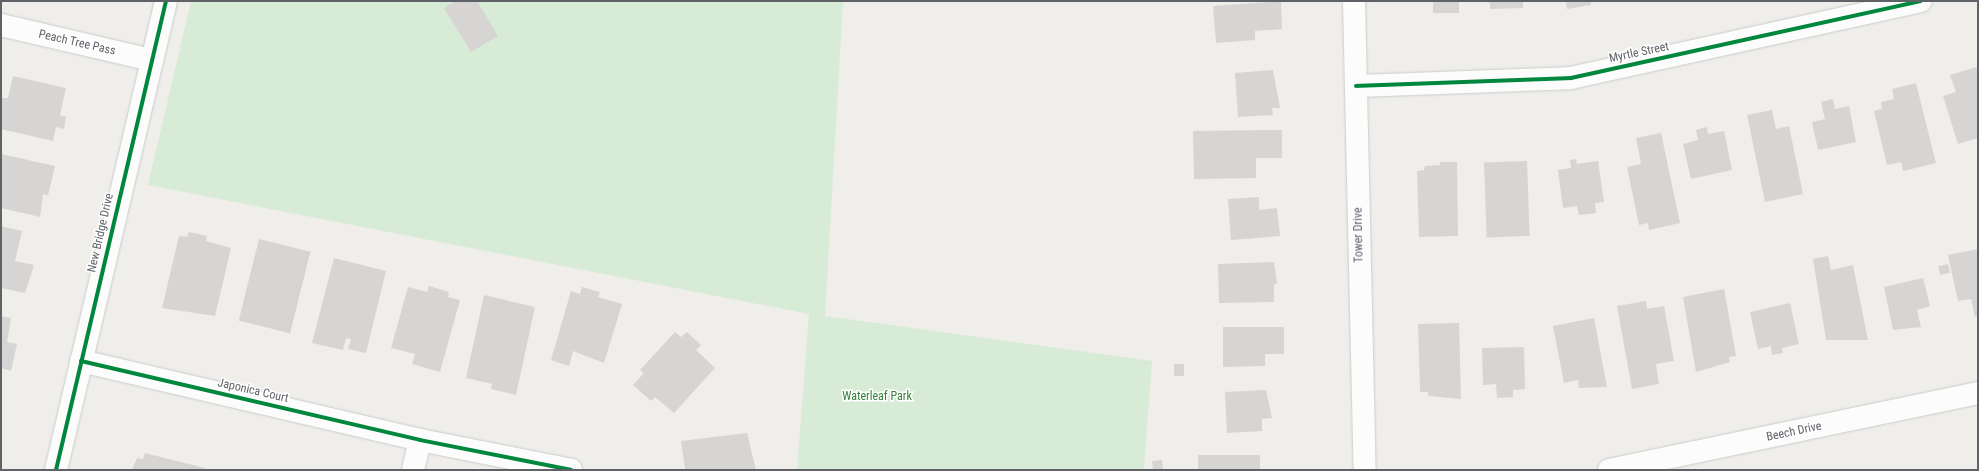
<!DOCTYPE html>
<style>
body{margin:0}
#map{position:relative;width:1979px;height:471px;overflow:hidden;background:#efeeea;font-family:"Roboto Condensed",sans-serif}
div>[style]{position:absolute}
.green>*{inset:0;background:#d8ebd6}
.building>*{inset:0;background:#d6d5d3;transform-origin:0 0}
.roads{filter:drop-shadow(0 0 1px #cbcccc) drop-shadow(0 0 1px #cbcccc)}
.minor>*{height:22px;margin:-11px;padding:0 11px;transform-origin:11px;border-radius:11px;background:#fdfcfc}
.cycleway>*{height:4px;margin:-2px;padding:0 2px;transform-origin:2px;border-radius:2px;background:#00873e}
span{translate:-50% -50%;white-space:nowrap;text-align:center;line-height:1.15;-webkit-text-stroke:3px #fff;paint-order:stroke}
.street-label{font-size:12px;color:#5f6368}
.park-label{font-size:12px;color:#348238}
.frame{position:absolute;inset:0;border:2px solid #5f6368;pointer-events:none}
</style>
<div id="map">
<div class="green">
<i style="clip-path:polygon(191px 1px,843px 1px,825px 316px,1152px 361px,1144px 470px,797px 470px,809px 314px,148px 185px)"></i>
</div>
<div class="building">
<i style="clip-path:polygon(455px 1px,477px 1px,498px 36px,471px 52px,444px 8px)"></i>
<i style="clip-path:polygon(1281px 1px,1282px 29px,1255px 31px,1255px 40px,1216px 43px,1213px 6px)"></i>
<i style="left:1433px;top:1px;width:26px;height:12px"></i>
<i style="clip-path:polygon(1482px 1px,1523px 1px,1523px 8px,1490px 9px,1490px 3px)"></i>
<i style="clip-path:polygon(1566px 1px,1591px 1px,1591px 5px,1567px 9px)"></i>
<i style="clip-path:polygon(1977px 67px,1978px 138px,1958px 144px,1943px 96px,1956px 92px,1950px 75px)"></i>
<i style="clip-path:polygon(1273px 70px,1280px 108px,1272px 108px,1273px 115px,1238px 117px,1235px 73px)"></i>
<i style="clip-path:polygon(13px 76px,66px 88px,60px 115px,66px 117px,64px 129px,56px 127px,53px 141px,1px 129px,1px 98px,8px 98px)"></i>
<i style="clip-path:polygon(1916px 83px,1936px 163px,1903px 171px,1901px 162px,1887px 165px,1874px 111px,1882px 109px,1881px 102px,1894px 99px,1892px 89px)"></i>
<i style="clip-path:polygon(1833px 99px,1835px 109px,1849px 106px,1856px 142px,1818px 150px,1812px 122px,1825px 119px,1821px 102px)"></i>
<i style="clip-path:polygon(1772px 110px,1776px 129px,1789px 126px,1803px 194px,1765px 202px,1747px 115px)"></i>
<i style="clip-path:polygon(1707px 127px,1708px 134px,1724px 131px,1732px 170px,1691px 179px,1683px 144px,1698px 140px,1696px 130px)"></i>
<i style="clip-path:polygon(1282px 130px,1282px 158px,1256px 158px,1256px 178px,1194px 179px,1193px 131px)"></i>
<i style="clip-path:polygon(1661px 133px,1680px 223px,1649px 230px,1648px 223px,1639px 225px,1627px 167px,1641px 164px,1636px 138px)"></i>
<i style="clip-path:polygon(1px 154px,55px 166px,48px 195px,43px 194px,40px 217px,1px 208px)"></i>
<i style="clip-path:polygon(1576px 159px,1577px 164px,1598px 161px,1604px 202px,1595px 203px,1596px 213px,1579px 215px,1577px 206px,1563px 208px,1558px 170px,1571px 168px,1570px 160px)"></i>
<i style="left:1527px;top:161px;width:75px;height:43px;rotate:88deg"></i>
<i style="clip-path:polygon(1440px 162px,1457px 162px,1458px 236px,1419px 237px,1417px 171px,1424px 170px,1425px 166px,1440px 165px)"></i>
<i style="clip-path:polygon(1259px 197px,1259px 210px,1277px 208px,1280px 236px,1231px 240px,1228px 199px)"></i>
<i style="clip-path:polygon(1px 226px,22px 231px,15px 261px,34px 265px,25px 293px,1px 288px)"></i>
<i style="clip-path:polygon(189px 232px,207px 236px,206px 241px,231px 248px,215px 316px,162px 308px,179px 236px,187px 237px)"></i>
<i style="left:259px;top:239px;width:53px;height:84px;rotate:14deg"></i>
<i style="clip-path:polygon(1978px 249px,1978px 316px,1975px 317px,1971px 299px,1958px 301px,1948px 255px)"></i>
<i style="clip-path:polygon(1828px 256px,1831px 270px,1853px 265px,1868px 340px,1826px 340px,1813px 259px)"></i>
<i style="clip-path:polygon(334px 258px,386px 271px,366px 353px,348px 349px,351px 339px,346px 338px,343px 350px,312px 343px)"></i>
<i style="clip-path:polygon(1274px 262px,1277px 284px,1274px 284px,1274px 302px,1219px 303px,1218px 264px)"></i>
<i style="left:1948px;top:264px;width:9px;height:10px;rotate:77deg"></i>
<i style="clip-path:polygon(1923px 278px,1930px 306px,1917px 310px,1921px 327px,1893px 330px,1884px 287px)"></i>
<i style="clip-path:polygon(429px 286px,449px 292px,448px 297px,460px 300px,440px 372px,412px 364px,415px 354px,391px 348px,408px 287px,427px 292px)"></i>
<i style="clip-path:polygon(582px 287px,600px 292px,598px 297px,622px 304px,604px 363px,573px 351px,569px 366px,551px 360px,571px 291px,580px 294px)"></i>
<i style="clip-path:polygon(1724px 289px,1736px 356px,1729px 357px,1730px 362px,1696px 372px,1683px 297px)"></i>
<i style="clip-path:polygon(484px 295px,535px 307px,516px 395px,491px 389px,492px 384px,466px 378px)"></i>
<i style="clip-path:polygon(1646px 301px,1647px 309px,1664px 306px,1674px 361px,1656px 364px,1659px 384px,1632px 389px,1617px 306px)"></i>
<i style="clip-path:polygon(1790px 303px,1799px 344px,1782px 348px,1783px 353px,1772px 355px,1771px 346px,1758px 349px,1750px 312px)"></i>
<i style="clip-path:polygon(1px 316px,11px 318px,7px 342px,17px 344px,11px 371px,1px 368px)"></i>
<i style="clip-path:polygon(1594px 318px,1607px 387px,1579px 388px,1578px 380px,1564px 383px,1553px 326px)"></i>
<i style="clip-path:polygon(1459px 323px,1461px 399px,1428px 396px,1428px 392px,1420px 392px,1418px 324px)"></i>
<i style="clip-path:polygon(1223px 327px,1284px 327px,1284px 354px,1265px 354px,1265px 366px,1223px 367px)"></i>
<i style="clip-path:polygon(675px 332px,681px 337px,687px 332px,701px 345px,696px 350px,715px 368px,674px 413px,655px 397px,651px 401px,633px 385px,644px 373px,640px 370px)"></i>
<i style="clip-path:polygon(1524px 347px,1525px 389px,1513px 390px,1513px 397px,1497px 398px,1496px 384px,1483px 385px,1482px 348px)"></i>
<i style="left:1174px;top:364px;width:10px;height:12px"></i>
<i style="clip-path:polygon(1266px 390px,1272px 418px,1262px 419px,1262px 431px,1227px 433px,1225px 392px)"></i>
<i style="clip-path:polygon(747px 433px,756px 470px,685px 469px,681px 441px)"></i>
<i style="clip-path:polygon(145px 453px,205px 468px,205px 470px,132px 470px,137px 458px,143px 459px)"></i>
<i style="left:1198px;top:455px;width:62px;height:15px"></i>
<i style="left:1162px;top:460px;width:10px;height:10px;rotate:84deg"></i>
</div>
<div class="roads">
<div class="minor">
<i style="left:1354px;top:1px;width:469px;rotate:88.7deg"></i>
<i style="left:1px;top:25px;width:155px;rotate:13.1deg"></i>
<i style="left:1356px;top:86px;width:215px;rotate:-2.1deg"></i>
<i style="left:1571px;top:78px;width:358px;rotate:-12.4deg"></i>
<i style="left:81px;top:361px;width:348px;rotate:13.1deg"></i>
<i style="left:420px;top:440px;width:154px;rotate:11.2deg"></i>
<i style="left:56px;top:470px;width:482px;rotate:-76.8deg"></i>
<i style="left:413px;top:470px;width:31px;rotate:-77deg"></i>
<i style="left:1609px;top:470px;width:377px;rotate:-11.8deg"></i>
</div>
</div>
<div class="cycleway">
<i style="left:1356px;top:86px;width:215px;rotate:-2.1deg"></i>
<i style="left:1571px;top:78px;width:358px;rotate:-12.4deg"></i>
<i style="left:81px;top:361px;width:348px;rotate:13.1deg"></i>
<i style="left:420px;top:440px;width:154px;rotate:11.2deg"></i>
<i style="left:56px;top:470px;width:482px;rotate:-76.8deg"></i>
</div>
<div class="street-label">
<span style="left:77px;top:43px;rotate:13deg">Peach Tree Pass</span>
<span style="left:1639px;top:53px;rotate:-12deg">Myrtle Street</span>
<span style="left:101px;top:233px;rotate:-77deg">New Bridge Drive</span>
<span style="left:1359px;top:235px;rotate:-91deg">Tower Drive</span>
<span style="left:253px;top:391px;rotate:13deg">Japonica Court</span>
<span style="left:1794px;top:432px;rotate:-12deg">Beech Drive</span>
</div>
<div class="park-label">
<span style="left:877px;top:397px">Waterleaf Park</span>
</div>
<div class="frame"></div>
</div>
